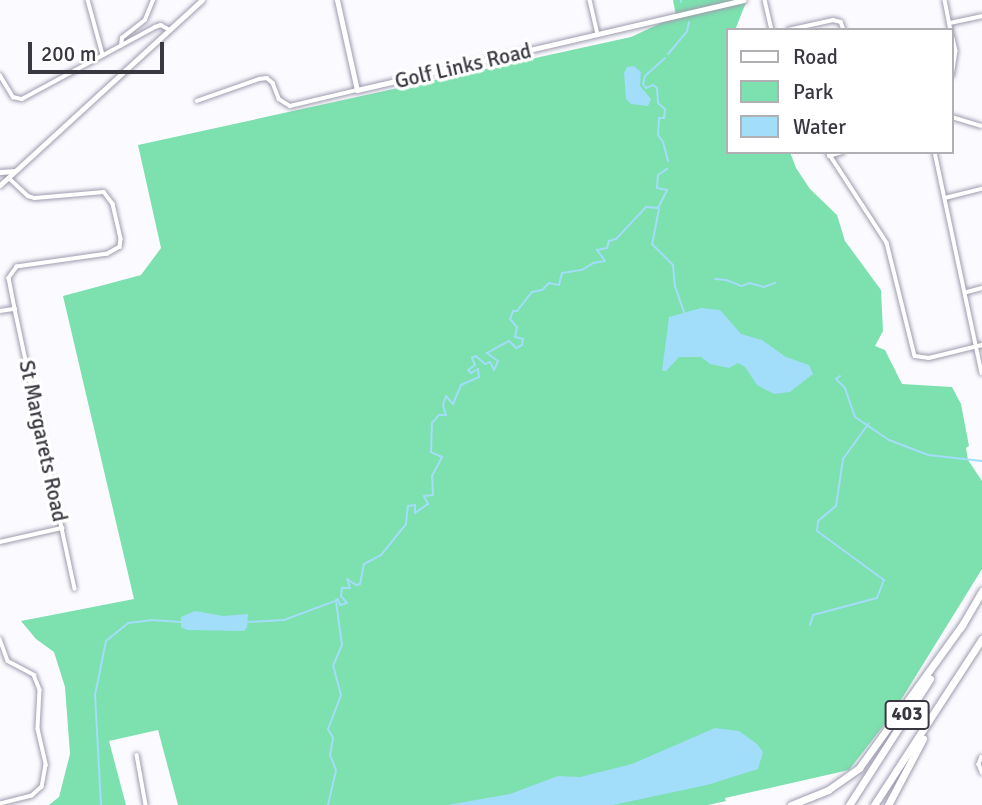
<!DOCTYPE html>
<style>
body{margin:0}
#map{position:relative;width:982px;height:805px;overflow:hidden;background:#fbfbff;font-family:Signika,sans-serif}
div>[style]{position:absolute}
.green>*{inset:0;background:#7de0af}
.water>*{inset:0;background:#a2ddfa}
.stream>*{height:2px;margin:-1px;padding:0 1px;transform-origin:1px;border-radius:1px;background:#a2ddfa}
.roads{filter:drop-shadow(0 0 2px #9d9bae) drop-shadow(0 0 2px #9d9bae)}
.street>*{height:3.5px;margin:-1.75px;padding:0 1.75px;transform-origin:1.75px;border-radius:1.75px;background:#fff}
.secondary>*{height:5px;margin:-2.5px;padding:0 2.5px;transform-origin:2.5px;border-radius:2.5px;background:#fff}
.highway>*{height:7px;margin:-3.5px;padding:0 3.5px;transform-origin:3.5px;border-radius:3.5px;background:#fff}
span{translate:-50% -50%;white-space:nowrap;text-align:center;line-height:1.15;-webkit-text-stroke:7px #fff;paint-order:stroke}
.shield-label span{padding:2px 5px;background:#fff;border:2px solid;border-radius:5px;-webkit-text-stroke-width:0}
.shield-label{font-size:19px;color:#393840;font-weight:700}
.street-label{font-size:21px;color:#393840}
.legend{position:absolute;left:726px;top:28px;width:228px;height:126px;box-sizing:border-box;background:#fff;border:2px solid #b0afb3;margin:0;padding:9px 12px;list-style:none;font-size:21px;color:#393840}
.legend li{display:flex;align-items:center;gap:14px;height:35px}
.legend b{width:35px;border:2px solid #b0afb3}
.scale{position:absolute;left:28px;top:42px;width:136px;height:32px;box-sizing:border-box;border:4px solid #393840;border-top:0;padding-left:9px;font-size:21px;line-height:24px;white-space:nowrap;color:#393840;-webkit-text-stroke:5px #fff;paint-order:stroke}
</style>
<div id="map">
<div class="green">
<i style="clip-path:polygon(673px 0,747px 0,735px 30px,728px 30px,728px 152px,790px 152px,796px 168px,810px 189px,837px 215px,845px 241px,881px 290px,883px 331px,875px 346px,885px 350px,902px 384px,952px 387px,961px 404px,969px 446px,966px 448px,968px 460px,982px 481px,982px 569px,891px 716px,849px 770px,725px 798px,726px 801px,708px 805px,178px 805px,158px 730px,109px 741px,126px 805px,49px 805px,59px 797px,70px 754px,65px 687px,54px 652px,36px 639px,21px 621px,134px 599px,63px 296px,141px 275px,161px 248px,138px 145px,631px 37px,676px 16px)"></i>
</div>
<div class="water">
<i style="clip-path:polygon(634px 66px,641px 72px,640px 86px,651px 99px,648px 106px,631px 104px,626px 99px,624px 73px,627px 67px)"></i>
<i style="clip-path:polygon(701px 308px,720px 310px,741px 334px,762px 340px,786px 357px,809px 365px,813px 374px,790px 392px,774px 394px,757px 385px,745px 367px,738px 363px,729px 368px,710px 364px,701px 357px,679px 357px,666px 371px,662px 371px,669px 317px)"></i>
<i style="clip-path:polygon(195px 611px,223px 616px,248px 614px,247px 627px,244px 631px,187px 630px,181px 627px,181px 617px)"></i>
<i style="clip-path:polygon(715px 728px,739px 731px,757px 744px,763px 752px,758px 769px,707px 785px,613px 805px,447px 805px,510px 794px,558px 776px,580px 777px,632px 764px)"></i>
</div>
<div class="stream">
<i style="left:681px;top:2px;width:2px;rotate:-90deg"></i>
<i style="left:668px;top:54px;width:30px;rotate:-50deg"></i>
<i style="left:687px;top:31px;width:9px;rotate:-77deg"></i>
<i style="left:665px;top:58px;width:27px;rotate:138deg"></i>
<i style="left:645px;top:76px;width:8px;rotate:104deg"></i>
<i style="left:643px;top:84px;width:5px;rotate:53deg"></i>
<i style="left:646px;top:88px;width:8px;rotate:-23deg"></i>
<i style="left:653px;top:85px;width:5px;rotate:37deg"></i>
<i style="left:657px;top:88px;width:15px;rotate:86deg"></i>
<i style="left:658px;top:103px;width:9px;rotate:41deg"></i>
<i style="left:665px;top:109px;width:9px;rotate:96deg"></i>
<i style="left:664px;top:118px;width:5px;rotate:180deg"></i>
<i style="left:659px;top:118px;width:17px;rotate:93deg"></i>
<i style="left:658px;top:135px;width:9px;rotate:54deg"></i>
<i style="left:663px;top:142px;width:20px;rotate:75deg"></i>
<i style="left:659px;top:209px;width:36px;rotate:101deg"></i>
<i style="left:652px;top:244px;width:30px;rotate:45deg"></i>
<i style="left:673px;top:265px;width:21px;rotate:85deg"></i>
<i style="left:675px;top:286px;width:28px;rotate:71deg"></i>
<i style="left:715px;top:279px;width:11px;rotate:5deg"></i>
<i style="left:726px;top:280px;width:17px;rotate:21deg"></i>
<i style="left:742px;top:286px;width:8px;rotate:-23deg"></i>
<i style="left:749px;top:283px;width:16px;rotate:15deg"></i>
<i style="left:764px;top:287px;width:12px;rotate:-20deg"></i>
<i style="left:840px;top:376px;width:5px;rotate:143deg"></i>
<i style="left:836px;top:379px;width:13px;rotate:45deg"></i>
<i style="left:845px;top:388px;width:31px;rotate:71deg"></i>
<i style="left:855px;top:417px;width:41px;rotate:34.1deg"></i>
<i style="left:889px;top:440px;width:42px;rotate:21deg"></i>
<i style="left:928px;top:455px;width:54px;rotate:6.3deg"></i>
<i style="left:336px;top:600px;width:2px;rotate:-27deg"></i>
<i style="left:338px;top:599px;width:6px;rotate:72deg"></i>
<i style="left:340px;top:605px;width:7px;rotate:-16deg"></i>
<i style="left:347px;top:603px;width:9px;rotate:-131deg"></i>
<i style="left:341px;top:596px;width:8px;rotate:-83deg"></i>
<i style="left:342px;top:588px;width:8px"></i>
<i style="left:350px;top:588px;width:9px;rotate:-108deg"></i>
<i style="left:347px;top:579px;width:11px;rotate:34deg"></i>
<i style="left:356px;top:585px;width:4px;rotate:-14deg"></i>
<i style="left:360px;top:584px;width:20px;rotate:-79deg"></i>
<i style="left:364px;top:564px;width:19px;rotate:-28deg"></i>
<i style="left:381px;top:555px;width:40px;rotate:-51deg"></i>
<i style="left:406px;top:524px;width:18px;rotate:-84deg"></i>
<i style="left:408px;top:506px;width:7px;rotate:-8deg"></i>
<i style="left:415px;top:505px;width:8px;rotate:90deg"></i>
<i style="left:415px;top:513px;width:16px;rotate:-35deg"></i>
<i style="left:428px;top:504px;width:9px;rotate:-117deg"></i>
<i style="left:424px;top:496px;width:9px;rotate:-6deg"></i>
<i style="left:433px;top:495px;width:19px;rotate:-93deg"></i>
<i style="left:432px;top:476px;width:21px;rotate:-62deg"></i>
<i style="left:442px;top:457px;width:12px;rotate:-156deg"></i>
<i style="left:431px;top:452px;width:29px;rotate:-88deg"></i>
<i style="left:432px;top:423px;width:11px;rotate:-49deg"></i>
<i style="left:439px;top:415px;width:7px"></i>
<i style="left:446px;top:415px;width:10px;rotate:-107deg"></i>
<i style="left:443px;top:405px;width:9px;rotate:-72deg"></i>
<i style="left:446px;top:396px;width:11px;rotate:49deg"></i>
<i style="left:453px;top:404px;width:21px;rotate:-67deg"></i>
<i style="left:461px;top:385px;width:20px;rotate:-24deg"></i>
<i style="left:479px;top:377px;width:8px;rotate:-97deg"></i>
<i style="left:478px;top:369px;width:8px;rotate:150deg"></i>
<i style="left:471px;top:373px;width:4px;rotate:-135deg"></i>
<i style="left:468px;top:370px;width:9px;rotate:-36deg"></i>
<i style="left:475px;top:365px;width:8px;rotate:-113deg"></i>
<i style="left:472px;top:358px;width:4px;rotate:-27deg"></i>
<i style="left:476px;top:356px;width:12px;rotate:42deg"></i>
<i style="left:485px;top:364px;width:5px;rotate:-22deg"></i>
<i style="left:490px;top:362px;width:9px;rotate:63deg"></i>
<i style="left:494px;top:370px;width:10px;rotate:-66deg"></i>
<i style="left:498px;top:361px;width:14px;rotate:-144deg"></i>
<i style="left:487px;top:353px;width:25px;rotate:-29deg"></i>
<i style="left:509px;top:341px;width:10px;rotate:45deg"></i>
<i style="left:516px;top:348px;width:7px;rotate:-27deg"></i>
<i style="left:522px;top:345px;width:6px;rotate:-81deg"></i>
<i style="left:523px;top:339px;width:8px;rotate:-166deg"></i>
<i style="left:515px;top:337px;width:10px;rotate:-79deg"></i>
<i style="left:517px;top:327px;width:11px;rotate:-131deg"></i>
<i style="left:510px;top:319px;width:9px;rotate:-69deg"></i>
<i style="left:513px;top:311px;width:4px"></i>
<i style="left:517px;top:311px;width:24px;rotate:-52deg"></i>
<i style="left:532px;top:292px;width:10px;rotate:-11deg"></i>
<i style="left:542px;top:290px;width:10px;rotate:-45deg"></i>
<i style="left:549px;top:283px;width:10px;rotate:11deg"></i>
<i style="left:559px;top:285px;width:12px;rotate:-76deg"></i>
<i style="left:562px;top:273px;width:20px;rotate:-9deg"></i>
<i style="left:582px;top:270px;width:13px;rotate:-32deg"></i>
<i style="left:593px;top:263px;width:12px;rotate:-9deg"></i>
<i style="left:605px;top:261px;width:14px;rotate:-126deg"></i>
<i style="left:597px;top:250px;width:10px;rotate:-11deg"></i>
<i style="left:607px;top:248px;width:7px;rotate:-74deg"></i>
<i style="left:609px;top:241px;width:7px;rotate:-16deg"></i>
<i style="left:616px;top:239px;width:44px;rotate:-46.8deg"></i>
<i style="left:646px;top:207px;width:12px;rotate:5deg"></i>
<i style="left:658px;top:208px;width:20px;rotate:-63deg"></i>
<i style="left:667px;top:190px;width:10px;rotate:-169deg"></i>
<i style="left:657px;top:188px;width:13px;rotate:-86deg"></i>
<i style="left:658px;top:175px;width:11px;rotate:-34deg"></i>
<i style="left:247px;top:622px;width:37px;rotate:-3deg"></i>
<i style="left:284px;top:620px;width:54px;rotate:-20.4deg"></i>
<i style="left:810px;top:625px;width:10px;rotate:-73deg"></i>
<i style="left:813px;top:615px;width:66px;rotate:-14.9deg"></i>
<i style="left:877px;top:598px;width:19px;rotate:-69deg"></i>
<i style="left:884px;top:580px;width:83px;rotate:-143.8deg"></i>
<i style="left:817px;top:531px;width:10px;rotate:-84deg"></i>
<i style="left:818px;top:521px;width:23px;rotate:-40deg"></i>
<i style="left:836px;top:506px;width:48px;rotate:-81.5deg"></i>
<i style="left:843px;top:459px;width:44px;rotate:-54.2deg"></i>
<i style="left:101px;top:805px;width:110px;rotate:-93.1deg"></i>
<i style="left:95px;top:695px;width:55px;rotate:-78.5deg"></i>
<i style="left:106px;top:641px;width:28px;rotate:-39deg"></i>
<i style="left:128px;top:623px;width:23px;rotate:-7deg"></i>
<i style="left:151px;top:620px;width:30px;rotate:4deg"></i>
<i style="left:328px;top:805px;width:36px;rotate:-77deg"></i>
<i style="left:336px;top:770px;width:16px;rotate:-112deg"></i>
<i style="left:330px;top:755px;width:17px;rotate:-80deg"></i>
<i style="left:333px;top:738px;width:10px;rotate:-119deg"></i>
<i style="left:328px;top:729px;width:36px;rotate:-69deg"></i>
<i style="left:341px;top:695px;width:30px;rotate:-105deg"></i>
<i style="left:333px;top:666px;width:23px;rotate:-67deg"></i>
<i style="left:342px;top:645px;width:44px;rotate:-97.8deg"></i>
</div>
<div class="roads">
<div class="street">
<i style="left:88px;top:0;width:57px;rotate:74.7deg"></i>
<i style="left:590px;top:0;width:35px;rotate:77deg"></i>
<i style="left:765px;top:0;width:31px;rotate:77deg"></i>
<i style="left:945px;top:0;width:31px;rotate:79deg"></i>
<i style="left:950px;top:23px;width:33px;rotate:-12deg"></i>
<i style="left:788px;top:30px;width:46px;rotate:-12.5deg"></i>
<i style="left:833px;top:20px;width:8px;rotate:14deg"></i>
<i style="left:841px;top:22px;width:9px;rotate:69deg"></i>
<i style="left:952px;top:34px;width:17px;rotate:77deg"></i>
<i style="left:956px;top:51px;width:25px;rotate:99deg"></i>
<i style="left:121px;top:46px;width:8px;rotate:-83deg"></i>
<i style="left:122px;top:38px;width:29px;rotate:-38deg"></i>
<i style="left:145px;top:20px;width:22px;rotate:-68deg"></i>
<i style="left:0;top:75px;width:26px;rotate:59deg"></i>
<i style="left:13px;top:97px;width:9px;rotate:13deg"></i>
<i style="left:22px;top:99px;width:151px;rotate:-28.4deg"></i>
<i style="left:155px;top:27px;width:6px;rotate:-18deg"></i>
<i style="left:161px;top:25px;width:10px;rotate:29deg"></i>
<i style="left:197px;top:101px;width:66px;rotate:-19.5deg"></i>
<i style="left:259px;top:79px;width:8px;rotate:-7deg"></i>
<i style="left:267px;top:78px;width:8px;rotate:40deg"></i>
<i style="left:273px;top:83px;width:17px;rotate:69deg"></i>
<i style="left:279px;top:99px;width:13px;rotate:32deg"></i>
<i style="left:290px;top:106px;width:69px;rotate:-13.4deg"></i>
<i style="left:952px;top:117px;width:30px;rotate:17deg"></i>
<i style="left:828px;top:152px;width:108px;rotate:57deg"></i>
<i style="left:887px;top:243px;width:116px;rotate:76.1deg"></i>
<i style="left:915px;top:356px;width:14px;rotate:8deg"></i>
<i style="left:929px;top:358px;width:55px;rotate:-13.8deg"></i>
<i style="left:935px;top:152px;width:226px;rotate:78deg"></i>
<i style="left:829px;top:156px;width:14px;rotate:-17deg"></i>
<i style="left:9px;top:178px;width:26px;rotate:43deg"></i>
<i style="left:28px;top:196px;width:7px;rotate:16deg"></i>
<i style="left:35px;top:198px;width:69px;rotate:-5deg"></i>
<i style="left:104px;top:192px;width:15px;rotate:53deg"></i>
<i style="left:113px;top:204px;width:36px;rotate:77deg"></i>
<i style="left:121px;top:239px;width:8px;rotate:97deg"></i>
<i style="left:120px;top:247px;width:14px;rotate:150deg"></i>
<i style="left:108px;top:254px;width:92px;rotate:171.9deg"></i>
<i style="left:17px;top:267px;width:14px;rotate:126deg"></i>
<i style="left:9px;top:278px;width:32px;rotate:79deg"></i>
<i style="left:945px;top:198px;width:38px;rotate:-14deg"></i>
<i style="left:967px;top:292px;width:16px;rotate:-15deg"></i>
<i style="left:0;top:311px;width:15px;rotate:-8deg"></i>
<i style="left:15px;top:309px;width:286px;rotate:77.9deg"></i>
<i style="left:0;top:542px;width:64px;rotate:-12.7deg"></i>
<i style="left:0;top:639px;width:23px;rotate:70deg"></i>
<i style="left:8px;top:661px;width:30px;rotate:28deg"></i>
<i style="left:34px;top:675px;width:16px;rotate:68deg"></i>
<i style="left:40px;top:690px;width:39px;rotate:93deg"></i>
<i style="left:38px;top:729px;width:37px;rotate:77deg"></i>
<i style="left:46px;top:765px;width:22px;rotate:100deg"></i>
<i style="left:42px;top:787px;width:13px;rotate:138deg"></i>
<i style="left:32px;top:796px;width:33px;rotate:166deg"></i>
<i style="left:137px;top:755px;width:51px;rotate:79.8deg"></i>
<i style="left:982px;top:757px;width:8px;rotate:113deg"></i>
<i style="left:979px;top:764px;width:9px;rotate:69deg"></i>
</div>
<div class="secondary">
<i style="left:337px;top:0;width:92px;rotate:77.5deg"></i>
<i style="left:357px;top:90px;width:397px;rotate:-13.1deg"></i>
<i style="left:0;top:172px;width:15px;rotate:-4deg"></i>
<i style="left:0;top:185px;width:274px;rotate:-42.5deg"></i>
</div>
<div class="highway">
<i style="left:961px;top:627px;width:42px;rotate:-59.7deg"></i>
<i style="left:791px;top:805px;width:40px;rotate:-22deg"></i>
<i style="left:828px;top:790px;width:38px;rotate:-35deg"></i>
<i style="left:859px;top:768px;width:178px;rotate:-54.2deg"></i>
<i style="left:849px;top:805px;width:150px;rotate:-57.3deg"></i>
<i style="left:874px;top:805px;width:198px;rotate:-57deg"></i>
<i style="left:888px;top:805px;width:75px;rotate:-62.1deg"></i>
</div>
</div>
<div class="shield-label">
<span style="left:907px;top:715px">403</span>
</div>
<div class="street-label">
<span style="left:463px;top:66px;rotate:-13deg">Golf Links Road</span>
<span style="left:43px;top:441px;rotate:78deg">St Margarets Road</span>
</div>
<ul class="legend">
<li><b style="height:9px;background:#fff"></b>Road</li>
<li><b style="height:19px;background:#7de0af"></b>Park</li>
<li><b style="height:19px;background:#a2ddfa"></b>Water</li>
</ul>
<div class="scale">200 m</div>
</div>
